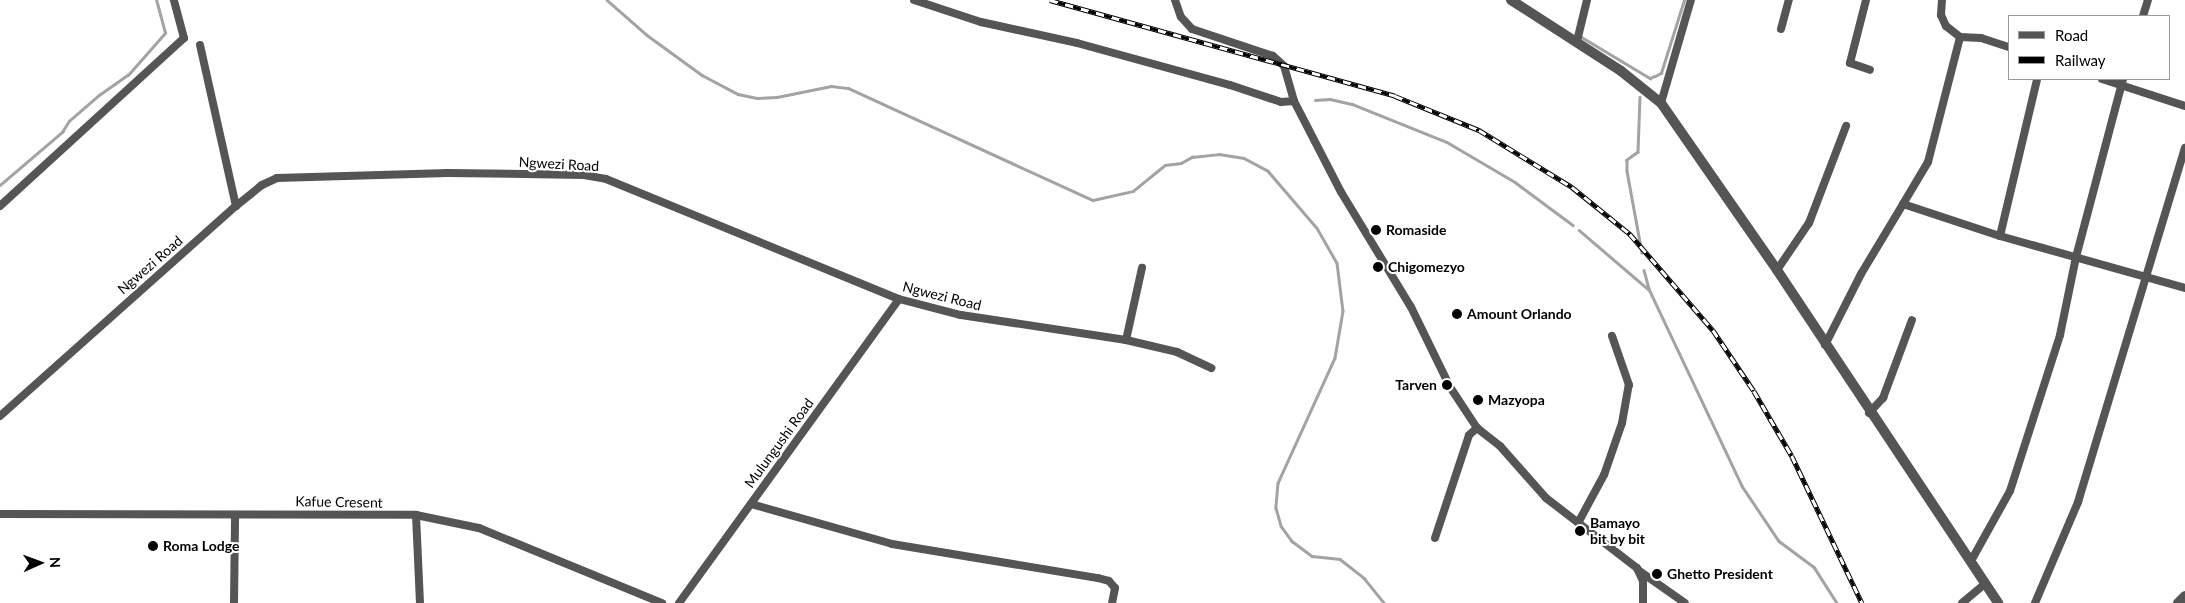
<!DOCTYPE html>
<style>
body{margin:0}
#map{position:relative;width:2185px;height:603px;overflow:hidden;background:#fff;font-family:Lato,sans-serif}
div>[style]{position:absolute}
.stream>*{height:2.5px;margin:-1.25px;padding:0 1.25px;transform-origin:1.25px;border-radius:1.25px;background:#a3a3a3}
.minor>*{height:8px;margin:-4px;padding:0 4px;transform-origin:4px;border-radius:4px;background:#555}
.tertiary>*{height:10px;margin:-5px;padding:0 5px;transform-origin:5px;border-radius:5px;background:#555}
.rail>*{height:4.5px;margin-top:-2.25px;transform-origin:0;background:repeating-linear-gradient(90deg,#fff 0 8px,#000 0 16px);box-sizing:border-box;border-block:1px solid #000}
.dots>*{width:14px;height:14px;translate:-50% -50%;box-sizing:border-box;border:2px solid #fff;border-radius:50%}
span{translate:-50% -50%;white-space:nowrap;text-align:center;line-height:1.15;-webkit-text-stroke:4px #fff;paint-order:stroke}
.street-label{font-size:14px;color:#000}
.poi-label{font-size:14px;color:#000;font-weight:700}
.left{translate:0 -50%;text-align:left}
.right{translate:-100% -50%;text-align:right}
.legend{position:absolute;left:2008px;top:15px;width:162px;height:65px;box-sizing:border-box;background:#fff;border:1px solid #999;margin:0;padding:6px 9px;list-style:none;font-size:15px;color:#000}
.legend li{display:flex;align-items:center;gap:10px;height:25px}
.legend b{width:25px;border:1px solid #999}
.north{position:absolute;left:15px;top:538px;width:50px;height:50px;-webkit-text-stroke:4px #fff;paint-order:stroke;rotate:88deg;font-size:14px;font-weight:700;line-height:20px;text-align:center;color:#000}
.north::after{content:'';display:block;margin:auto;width:18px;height:22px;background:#000;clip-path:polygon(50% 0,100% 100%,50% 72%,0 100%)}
</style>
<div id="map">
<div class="stream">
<i style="left:607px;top:0;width:53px;rotate:41.2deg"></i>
<i style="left:647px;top:35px;width:68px;rotate:36deg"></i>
<i style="left:702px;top:75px;width:41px;rotate:27.8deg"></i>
<i style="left:738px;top:94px;width:19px;rotate:12deg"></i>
<i style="left:757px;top:98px;width:20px;rotate:-3deg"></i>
<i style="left:777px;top:97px;width:55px;rotate:-11.5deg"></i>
<i style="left:831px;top:86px;width:17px;rotate:7deg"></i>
<i style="left:848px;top:88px;width:269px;rotate:24.6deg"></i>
<i style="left:1093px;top:200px;width:41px;rotate:-12.7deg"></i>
<i style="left:1133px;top:191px;width:41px;rotate:-39.1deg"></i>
<i style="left:1165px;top:165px;width:16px;rotate:-7deg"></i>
<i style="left:1181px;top:163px;width:13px;rotate:-29deg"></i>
<i style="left:1192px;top:157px;width:27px;rotate:-6deg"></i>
<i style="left:1219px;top:154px;width:25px;rotate:9deg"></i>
<i style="left:1244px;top:158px;width:27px;rotate:28deg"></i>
<i style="left:1268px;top:171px;width:75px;rotate:49.3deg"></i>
<i style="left:1317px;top:228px;width:40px;rotate:60.3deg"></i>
<i style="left:1337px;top:263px;width:48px;rotate:82.9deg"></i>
<i style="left:1343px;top:311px;width:48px;rotate:99.7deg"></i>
<i style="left:1335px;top:358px;width:137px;rotate:114.5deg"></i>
<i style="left:1278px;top:483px;width:25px;rotate:95deg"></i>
<i style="left:1276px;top:508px;width:19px;rotate:74deg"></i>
<i style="left:1281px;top:526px;width:19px;rotate:54deg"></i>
<i style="left:1292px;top:541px;width:25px;rotate:37deg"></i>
<i style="left:1312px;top:556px;width:28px;rotate:6deg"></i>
<i style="left:1340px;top:559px;width:31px;rotate:38deg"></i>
<i style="left:1364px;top:578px;width:32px;rotate:51deg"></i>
<i style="left:1580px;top:36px;width:82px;rotate:31deg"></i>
<i style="left:1650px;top:78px;width:5px;rotate:-22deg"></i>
<i style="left:1655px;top:76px;width:7px;rotate:-27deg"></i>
<i style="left:1661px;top:73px;width:77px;rotate:-72.5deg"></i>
<i style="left:1640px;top:97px;width:55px;rotate:92.1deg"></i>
<i style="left:1638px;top:152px;width:14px;rotate:144deg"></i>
<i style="left:1627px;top:160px;width:11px;rotate:90deg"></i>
<i style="left:1627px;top:171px;width:83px;rotate:79.6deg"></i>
<i style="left:1315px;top:100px;width:15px;rotate:-4deg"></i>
<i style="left:1330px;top:99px;width:23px;rotate:13deg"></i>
<i style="left:1352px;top:104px;width:102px;rotate:21.8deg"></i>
<i style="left:1447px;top:142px;width:79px;rotate:30.5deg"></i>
<i style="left:1515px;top:182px;width:72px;rotate:36.6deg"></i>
<i style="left:0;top:185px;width:82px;rotate:-40.5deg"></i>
<i style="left:62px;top:132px;width:13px;rotate:-58deg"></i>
<i style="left:69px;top:121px;width:40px;rotate:-41deg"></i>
<i style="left:99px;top:95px;width:35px;rotate:-35deg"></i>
<i style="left:128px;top:75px;width:56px;rotate:-48.6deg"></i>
<i style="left:165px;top:33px;width:34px;rotate:-105deg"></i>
<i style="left:1579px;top:230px;width:91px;rotate:40.5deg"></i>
<i style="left:1644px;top:270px;width:20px;rotate:75deg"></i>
<i style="left:1649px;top:289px;width:218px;rotate:64.7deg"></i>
<i style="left:1742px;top:486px;width:66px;rotate:56.1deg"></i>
<i style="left:1779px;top:541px;width:44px;rotate:36.6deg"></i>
<i style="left:1814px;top:567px;width:43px;rotate:57.4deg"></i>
</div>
<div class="minor">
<i style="left:914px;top:0;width:71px;rotate:18.2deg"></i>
<i style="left:981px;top:22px;width:98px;rotate:12.3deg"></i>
<i style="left:1077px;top:43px;width:159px;rotate:15.4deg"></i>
<i style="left:1230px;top:85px;width:54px;rotate:18.4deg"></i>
<i style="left:1281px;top:102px;width:13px;rotate:-4deg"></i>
<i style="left:1175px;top:0;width:18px;rotate:71deg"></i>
<i style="left:1181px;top:17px;width:16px;rotate:47deg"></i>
<i style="left:1192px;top:29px;width:85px;rotate:18.4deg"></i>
<i style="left:1273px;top:56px;width:15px;rotate:42deg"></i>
<i style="left:1284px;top:66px;width:36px;rotate:74deg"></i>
<i style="left:1294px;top:101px;width:102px;rotate:62.7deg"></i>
<i style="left:1341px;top:192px;width:135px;rotate:58.7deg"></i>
<i style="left:1411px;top:307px;width:89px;rotate:64deg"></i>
<i style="left:1450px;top:387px;width:49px;rotate:56.6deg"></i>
<i style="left:1477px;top:428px;width:29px;rotate:38deg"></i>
<i style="left:1500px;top:446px;width:69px;rotate:48.5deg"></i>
<i style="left:1546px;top:498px;width:115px;rotate:37.6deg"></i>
<i style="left:1637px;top:568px;width:14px;rotate:65deg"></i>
<i style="left:1643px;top:581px;width:22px;rotate:90deg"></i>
<i style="left:1866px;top:0;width:65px;rotate:104.3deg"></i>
<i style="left:1850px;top:63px;width:21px;rotate:19deg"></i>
<i style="left:1942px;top:0;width:15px;rotate:94deg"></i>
<i style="left:1941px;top:15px;width:12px;rotate:66deg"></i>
<i style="left:1946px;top:26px;width:18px;rotate:38deg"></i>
<i style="left:1960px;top:37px;width:21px;rotate:3deg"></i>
<i style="left:1981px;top:38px;width:29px;rotate:18deg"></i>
<i style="left:2143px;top:16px;width:17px;rotate:-73deg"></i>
<i style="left:1781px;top:29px;width:30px;rotate:-75deg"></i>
<i style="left:1577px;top:41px;width:42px;rotate:-76.3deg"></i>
<i style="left:200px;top:45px;width:165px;rotate:77.4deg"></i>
<i style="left:2102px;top:79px;width:87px;rotate:18deg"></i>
<i style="left:1661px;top:103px;width:107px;rotate:-73.8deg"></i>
<i style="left:1903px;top:204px;width:49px;rotate:-59.2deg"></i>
<i style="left:1928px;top:162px;width:129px;rotate:-75.6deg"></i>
<i style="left:0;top:206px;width:249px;rotate:-42.4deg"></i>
<i style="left:184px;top:38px;width:39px;rotate:-105deg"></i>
<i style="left:2000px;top:236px;width:161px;rotate:-76.7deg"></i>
<i style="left:1777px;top:270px;width:57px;rotate:-55.8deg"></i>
<i style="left:1809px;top:223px;width:104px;rotate:-69.1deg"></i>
<i style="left:1126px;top:340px;width:74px;rotate:-77.5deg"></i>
<i style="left:1825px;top:345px;width:80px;rotate:-63.1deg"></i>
<i style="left:1861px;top:274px;width:82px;rotate:-59deg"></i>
<i style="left:1903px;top:204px;width:102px;rotate:18.3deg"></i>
<i style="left:2000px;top:236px;width:192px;rotate:15.7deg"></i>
<i style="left:1869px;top:413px;width:21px;rotate:-47deg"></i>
<i style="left:1883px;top:398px;width:83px;rotate:-69.6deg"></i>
<i style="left:0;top:416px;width:316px;rotate:-41.7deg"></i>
<i style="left:236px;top:206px;width:33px;rotate:-39deg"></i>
<i style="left:262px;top:185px;width:17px;rotate:-25deg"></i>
<i style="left:277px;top:178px;width:171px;rotate:-1.7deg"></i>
<i style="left:448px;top:173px;width:136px;rotate:0.8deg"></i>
<i style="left:584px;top:175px;width:22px;rotate:10deg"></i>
<i style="left:606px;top:179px;width:317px;rotate:22.3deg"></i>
<i style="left:899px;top:299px;width:64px;rotate:14.5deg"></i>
<i style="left:961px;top:315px;width:167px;rotate:8.6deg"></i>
<i style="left:1126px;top:340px;width:52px;rotate:13.2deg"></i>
<i style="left:1177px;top:352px;width:38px;rotate:25deg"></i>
<i style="left:751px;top:504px;width:147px;rotate:15.8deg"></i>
<i style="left:892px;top:544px;width:209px;rotate:9.4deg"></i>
<i style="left:1098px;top:578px;width:11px;rotate:15deg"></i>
<i style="left:1109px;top:581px;width:9px;rotate:49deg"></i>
<i style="left:1115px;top:588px;width:15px;rotate:101deg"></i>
<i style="left:0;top:514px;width:416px;rotate:0.1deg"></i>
<i style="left:416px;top:515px;width:64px;rotate:11.7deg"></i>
<i style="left:479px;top:528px;width:198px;rotate:22.3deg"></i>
<i style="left:416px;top:515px;width:88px;rotate:87.4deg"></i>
<i style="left:1578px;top:523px;width:55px;rotate:-61.6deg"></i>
<i style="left:1604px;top:475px;width:55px;rotate:-70.9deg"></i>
<i style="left:1622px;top:423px;width:39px;rotate:-80deg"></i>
<i style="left:1629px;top:385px;width:52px;rotate:-109.1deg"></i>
<i style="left:1435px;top:538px;width:108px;rotate:-71.7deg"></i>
<i style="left:1469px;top:435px;width:11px;rotate:-41deg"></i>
<i style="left:1971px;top:561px;width:80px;rotate:-60.9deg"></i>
<i style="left:2010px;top:491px;width:164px;rotate:-72.2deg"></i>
<i style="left:2060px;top:335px;width:80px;rotate:-78.4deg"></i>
<i style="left:2076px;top:257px;width:184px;rotate:-75.2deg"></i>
<i style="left:1638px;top:570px;width:57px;rotate:35.1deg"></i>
<i style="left:234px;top:603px;width:86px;rotate:-89.3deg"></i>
<i style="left:679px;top:603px;width:375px;rotate:-54.1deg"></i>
<i style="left:1962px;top:603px;width:30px;rotate:-40deg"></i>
<i style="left:2035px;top:603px;width:110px;rotate:-66.9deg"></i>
<i style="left:2078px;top:502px;width:370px;rotate:-73.2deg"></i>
</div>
<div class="tertiary">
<i style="left:1511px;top:0;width:131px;rotate:32.8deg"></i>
<i style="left:1621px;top:71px;width:51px;rotate:38.7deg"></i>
<i style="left:1661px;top:103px;width:203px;rotate:55.2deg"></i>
<i style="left:1777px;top:270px;width:400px;rotate:56.4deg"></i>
<i style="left:2178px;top:603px;width:10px;rotate:-45deg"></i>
</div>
<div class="rail">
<i style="left:1050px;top:0;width:358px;rotate:15.5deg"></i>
<i style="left:1395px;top:96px;width:91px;rotate:22deg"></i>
<i style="left:1479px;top:130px;width:109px;rotate:31.5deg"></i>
<i style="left:1572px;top:187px;width:75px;rotate:39deg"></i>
<i style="left:1630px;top:234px;width:127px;rotate:49.2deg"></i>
<i style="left:1713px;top:330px;width:73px;rotate:56.1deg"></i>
<i style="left:1754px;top:391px;width:75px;rotate:59.7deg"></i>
<i style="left:1792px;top:456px;width:163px;rotate:64.5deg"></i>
</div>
<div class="dots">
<i style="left:1376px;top:230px;background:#000"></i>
<i style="left:1378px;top:267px;background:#000"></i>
<i style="left:1457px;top:314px;background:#000"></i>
<i style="left:1447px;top:385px;background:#000"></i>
<i style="left:1478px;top:400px;background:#000"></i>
<i style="left:1580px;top:531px;background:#000"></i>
<i style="left:153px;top:546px;background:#000"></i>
<i style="left:1657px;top:574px;background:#000"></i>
</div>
<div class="street-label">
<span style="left:559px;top:164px;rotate:3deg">Ngwezi Road</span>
<span style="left:150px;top:265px;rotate:-41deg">Ngwezi Road</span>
<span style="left:942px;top:296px;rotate:14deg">Ngwezi Road</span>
<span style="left:779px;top:443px;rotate:-54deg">Mulungushi Road</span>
<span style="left:339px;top:502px;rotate:1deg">Kafue Cresent</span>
</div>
<div class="poi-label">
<span class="left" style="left:1386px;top:230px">Romaside</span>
<span class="left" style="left:1388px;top:267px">Chigomezyo</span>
<span class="left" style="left:1467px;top:314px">Amount Orlando</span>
<span class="right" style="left:1437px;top:385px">Tarven</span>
<span class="left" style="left:1488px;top:400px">Mazyopa</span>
<span class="left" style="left:1590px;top:531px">Bamayo<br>bit by bit</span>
<span class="left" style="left:163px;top:546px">Roma Lodge</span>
<span class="left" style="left:1667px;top:574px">Ghetto President</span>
</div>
<ul class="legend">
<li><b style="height:6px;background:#555"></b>Road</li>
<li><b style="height:6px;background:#000"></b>Railway</li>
</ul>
<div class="north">N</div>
</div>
